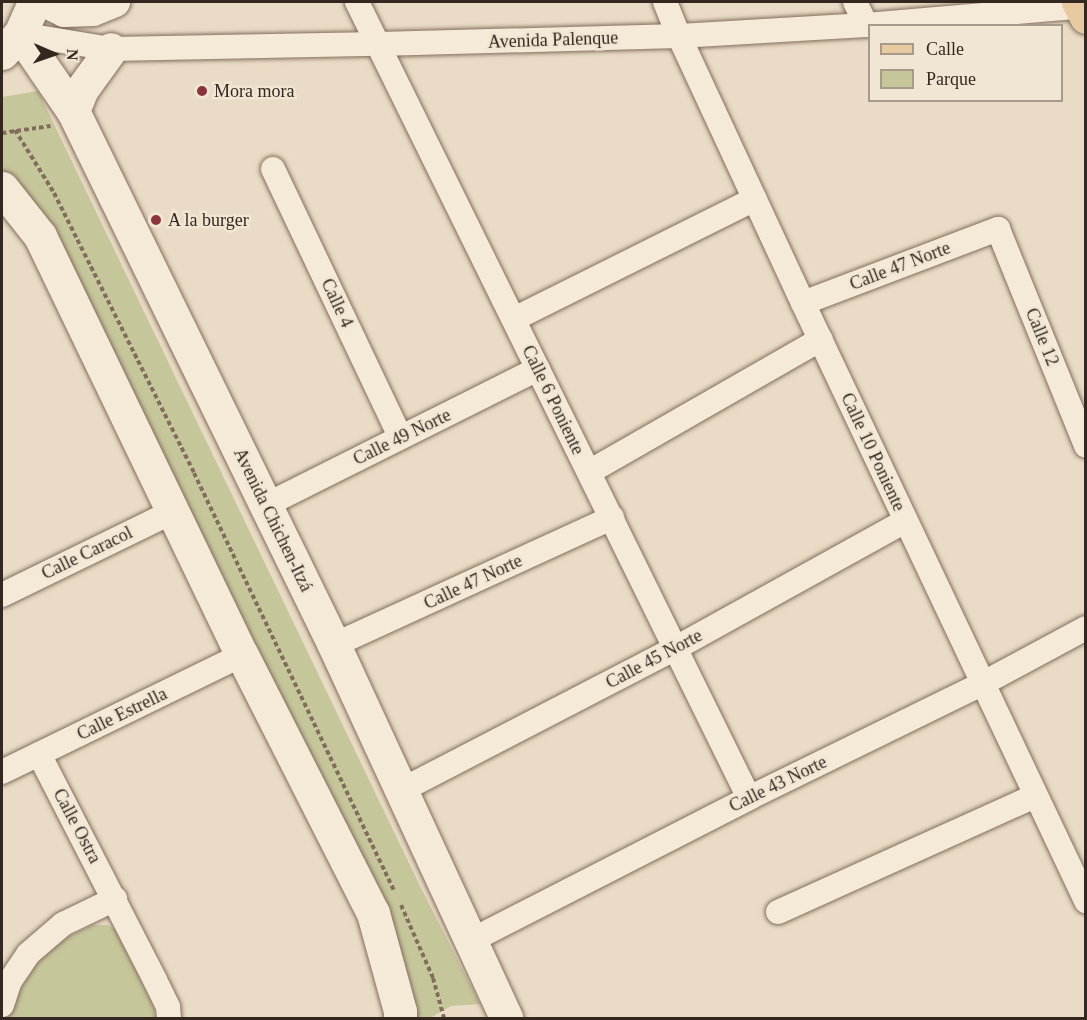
<!DOCTYPE html>
<meta charset="utf-8">
<style>
body{margin:0}
#map{position:relative;width:1087px;height:1020px;overflow:hidden;background:#e9dbc5;font-family:Georgia,serif}
div>[style]{position:absolute}
.green>*{inset:0;background:#c6c69b}
.path>*{height:4px;margin-top:-2px;transform-origin:0;background:repeating-linear-gradient(90deg,#826d5d 0 4.5px,transparent 0 7.5px)}
.roads{filter:drop-shadow(0 0 2px #826d5d) drop-shadow(0 0 2px #826d5d)}
.minor>*{height:24px;margin:-12px;padding:0 12px;transform-origin:12px;border-radius:12px;background:#f5e9d8}
.tertiary>*{height:30px;margin:-15px;padding:0 15px;transform-origin:15px;border-radius:15px;background:#f5e9d8}
.secondary>*{height:33px;margin:-16.5px;padding:0 16.5px;transform-origin:16.5px;border-radius:16.5px;background:#f5e9d8}
.primary>*{height:33px;margin:-16.5px;padding:0 16.5px;transform-origin:16.5px;border-radius:16.5px;background:#e8caa1}
.dots>*{width:16px;height:16px;translate:-50% -50%;box-sizing:border-box;border:3px solid #f1e6d4;border-radius:50%}
span{translate:-50% -50%;white-space:nowrap;text-align:center;line-height:1.15;-webkit-text-stroke:5px #f1e6d4;paint-order:stroke}
.street-label{font-size:18px;color:#342720}
.poi-label{font-size:18px;color:#342720}
.left{translate:0 -50%;text-align:left}
.frame{position:absolute;inset:0;border:3px solid #342720;pointer-events:none}
.legend{position:absolute;left:868px;top:24px;width:195px;height:78px;box-sizing:border-box;background:#f1e6d4;border:2px solid #a59a8c;margin:0;padding:8px 10px;list-style:none;font-size:18px;color:#342720}
.legend li{display:flex;align-items:center;gap:12px;height:30px}
.legend b{width:30px;border:2px solid #a59a8c}
.north{position:absolute;left:24px;top:24px;width:60px;height:60px;-webkit-text-stroke:4px #f1e6d4;paint-order:stroke;rotate:92deg;font-size:16px;font-weight:700;line-height:24px;text-align:center;color:#342720}
.north::after{content:'';display:block;margin:auto;width:21px;height:27px;background:#342720;clip-path:polygon(50% 0,100% 100%,50% 72%,0 100%)}
</style>
<div id="map">
<div class="green">
<i style="clip-path:polygon(38px 91px,421px 888px,480px 1004px,451px 1006px,430px 1018px,413px 1018px,44px 220px,2px 169px,2px 97px)"></i>
<i style="clip-path:polygon(93px 925px,107px 925px,115px 929px,154px 1008px,155px 1018px,7px 1018px,19px 992px,35px 966px,62px 940px)"></i>
</div>
<div class="path">
<i style="left:15px;top:130px;width:74px;rotate:58.2deg"></i>
<i style="left:54px;top:193px;width:313px;rotate:63.4deg"></i>
<i style="left:194px;top:473px;width:465px;rotate:64.4deg"></i>
<i style="left:2px;top:133px;width:49px;rotate:-8.1deg"></i>
<i style="left:401px;top:905px;width:80px;rotate:66.3deg"></i>
<i style="left:433px;top:978px;width:41px;rotate:74.6deg"></i>
</div>
<div class="roads">
<div class="minor">
<i style="left:357px;top:2px;width:887px;rotate:63.78deg"></i>
<i style="left:665px;top:2px;width:37px;rotate:68deg"></i>
<i style="left:679px;top:36px;width:294px;rotate:65.1deg"></i>
<i style="left:803px;top:303px;width:662px;rotate:64.67deg"></i>
<i style="left:855px;top:2px;width:25px;rotate:64deg"></i>
<i style="left:20px;top:34px;width:92px;rotate:9.4deg"></i>
<i style="left:111px;top:49px;width:267px;rotate:-1.1deg"></i>
<i style="left:378px;top:44px;width:301px;rotate:-1.5deg"></i>
<i style="left:679px;top:36px;width:187px;rotate:-3.4deg"></i>
<i style="left:866px;top:25px;width:221px;rotate:-4.9deg"></i>
<i style="left:273px;top:169px;width:297px;rotate:64.6deg"></i>
<i style="left:803px;top:303px;width:209px;rotate:-20.8deg"></i>
<i style="left:998px;top:229px;width:234px;rotate:67.9deg"></i>
<i style="left:514px;top:319px;width:269px;rotate:-26.5deg"></i>
<i style="left:589px;top:472px;width:267px;rotate:-29.8deg"></i>
<i style="left:266px;top:505px;width:304px;rotate:-26.6deg"></i>
<i style="left:2px;top:595px;width:189px;rotate:-26deg"></i>
<i style="left:334px;top:645px;width:306px;rotate:-24.6deg"></i>
<i style="left:39px;top:754px;width:254px;rotate:62.8deg"></i>
<i style="left:155px;top:980px;width:30px;rotate:64deg"></i>
<i style="left:168px;top:1007px;width:11px;rotate:85deg"></i>
<i style="left:2px;top:772px;width:267px;rotate:-26deg"></i>
<i style="left:400px;top:791px;width:311px;rotate:-27.4deg"></i>
<i style="left:676px;top:648px;width:262px;rotate:-29deg"></i>
<i style="left:778px;top:912px;width:282px;rotate:-24.3deg"></i>
<i style="left:470px;top:941px;width:314px;rotate:-27.1deg"></i>
<i style="left:749px;top:798px;width:259px;rotate:-26.1deg"></i>
<i style="left:982px;top:684px;width:118px;rotate:-28.3deg"></i>
<i style="left:2px;top:1005px;width:25px;rotate:-72deg"></i>
<i style="left:10px;top:981px;width:32px;rotate:-56deg"></i>
<i style="left:28px;top:954px;width:46px;rotate:-40.6deg"></i>
<i style="left:63px;top:924px;width:58px;rotate:-25.7deg"></i>
</div>
<div class="tertiary">
<i style="left:43px;top:2px;width:23px;rotate:25deg"></i>
<i style="left:64px;top:12px;width:29px;rotate:-2deg"></i>
<i style="left:93px;top:11px;width:24px;rotate:-22deg"></i>
</div>
<div class="secondary">
<i style="left:20px;top:34px;width:93px;rotate:55.5deg"></i>
<i style="left:73px;top:111px;width:594px;rotate:63.95deg"></i>
<i style="left:334px;top:645px;width:411px;rotate:65.2deg"></i>
<i style="left:2px;top:53px;width:26px;rotate:-47deg"></i>
<i style="left:20px;top:34px;width:35px;rotate:-66deg"></i>
<i style="left:73px;top:111px;width:24px;rotate:-68deg"></i>
<i style="left:82px;top:89px;width:49px;rotate:-54.1deg"></i>
<i style="left:2px;top:188px;width:61px;rotate:51.6deg"></i>
<i style="left:40px;top:236px;width:465px;rotate:64.3deg"></i>
<i style="left:242px;top:655px;width:289px;rotate:63.1deg"></i>
<i style="left:373px;top:913px;width:102px;rotate:74.6deg"></i>
<i style="left:400px;top:1011px;width:7px;rotate:90deg"></i>
</div>
<div class="primary">
<i style="left:1078px;top:2px;width:17px;rotate:62deg"></i>
</div>
</div>
<div class="dots">
<i style="left:202px;top:91px;background:#8b343e"></i>
<i style="left:156px;top:220px;background:#8b343e"></i>
</div>
<div class="street-label">
<span style="left:553px;top:40px;rotate:-2deg">Avenida Palenque</span>
<span style="left:900px;top:266px;rotate:-21deg">Calle 47 Norte</span>
<span style="left:337px;top:303px;rotate:65deg">Calle 4</span>
<span style="left:1042px;top:337px;rotate:68deg">Calle 12</span>
<span style="left:553px;top:400px;rotate:64deg">Calle 6 Poniente</span>
<span style="left:402px;top:437px;rotate:-26deg">Calle 49 Norte</span>
<span style="left:873px;top:452px;rotate:65deg">Calle 10 Poniente</span>
<span style="left:273px;top:520px;rotate:64deg">Avenida Chichen-Itzá</span>
<span style="left:87px;top:553px;rotate:-26deg">Calle Caracol</span>
<span style="left:473px;top:582px;rotate:-25deg">Calle 47 Norte</span>
<span style="left:654px;top:659px;rotate:-28deg">Calle 45 Norte</span>
<span style="left:122px;top:714px;rotate:-26deg">Calle Estrella</span>
<span style="left:778px;top:784px;rotate:-26deg">Calle 43 Norte</span>
<span style="left:77px;top:826px;rotate:62deg">Calle Ostra</span>
</div>
<div class="poi-label">
<span class="left" style="left:214px;top:91px">Mora mora</span>
<span class="left" style="left:168px;top:220px">A la burger</span>
</div>
<div class="frame"></div>
<ul class="legend">
<li><b style="height:8px;background:#e8caa1"></b>Calle</li>
<li><b style="height:16px;background:#c6c69b"></b>Parque</li>
</ul>
<div class="north">N</div>
</div>
